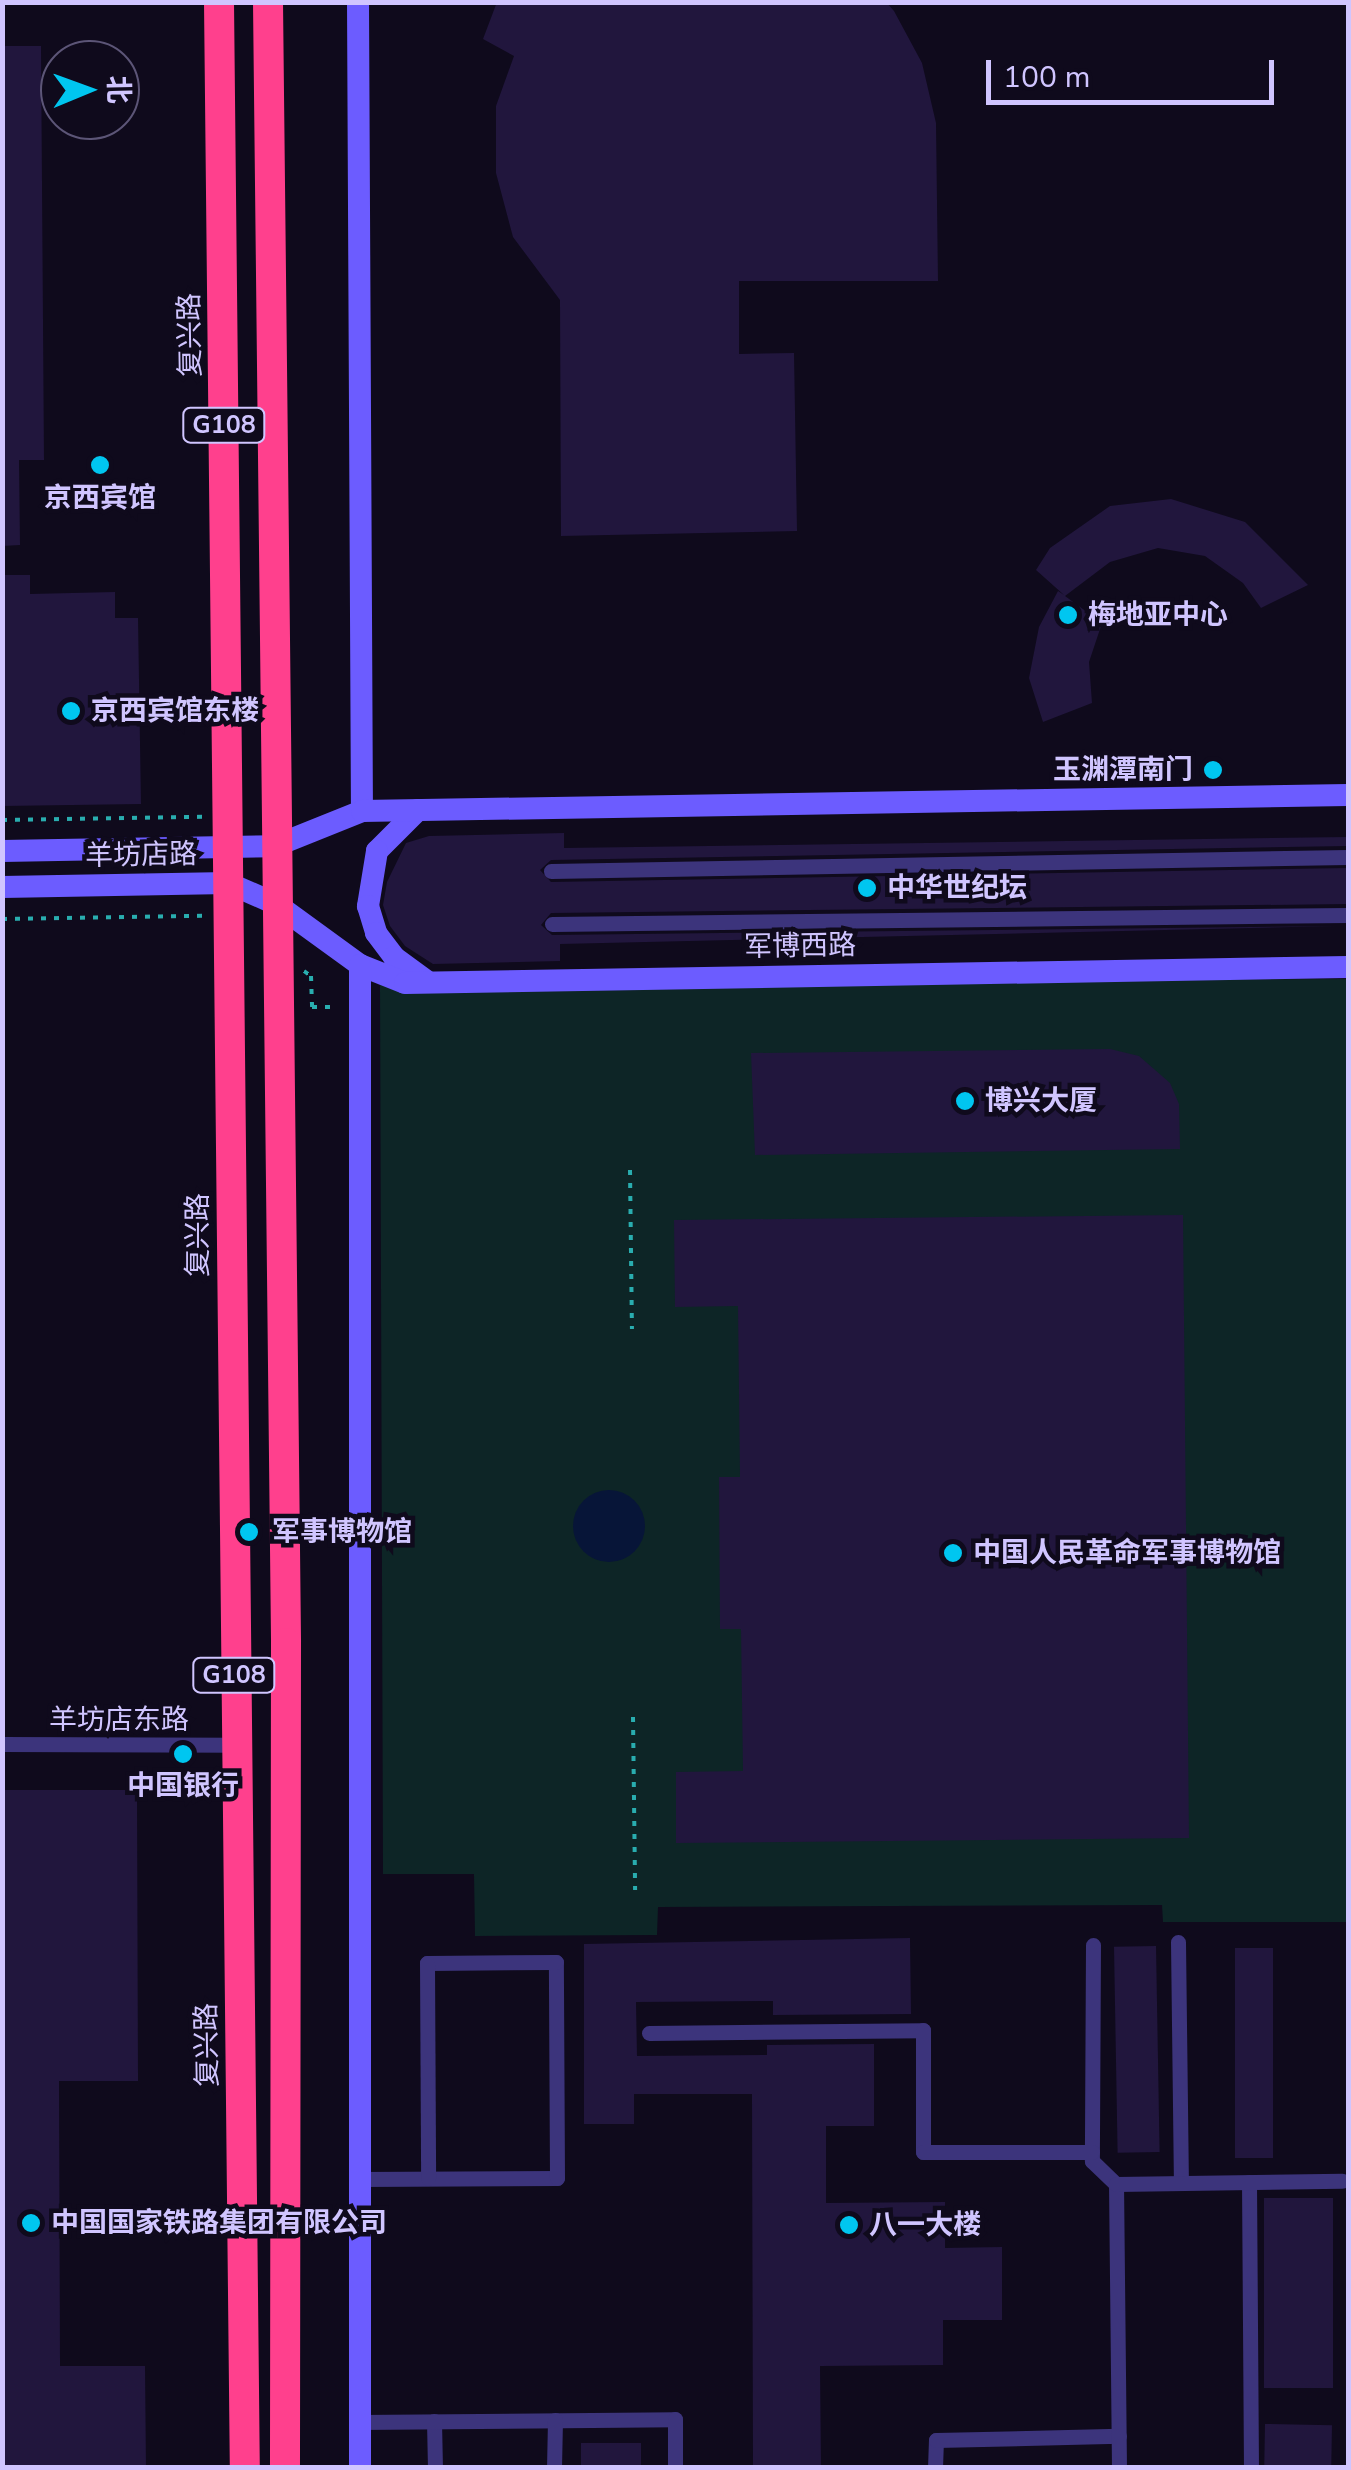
<!DOCTYPE html>
<meta charset="utf-8">
<style>
body{margin:0}
#map{position:relative;width:1351px;height:2470px;overflow:hidden;background:#0f0a1c;font-family:"Nunito Sans","Noto Sans SC",sans-serif}
div>[style]{position:absolute}
.green>*{inset:0;background:#0d2526}
.water>*{inset:0;background:#071538}
.round{border-radius:50%}
.building>*{inset:0;background:#21163d;transform-origin:0 0}
.path>*{height:4px;margin-top:-2px;transform-origin:0;background:repeating-linear-gradient(90deg,#29adaf 0 5px,transparent 0 13px)}
.street>*{height:15px;margin:-7.5px;padding:0 7.5px;transform-origin:7.5px;border-radius:7.5px;background:#3c347c}
.secondary>*{height:22px;margin:-11px;padding:0 11px;transform-origin:11px;border-radius:11px;background:#6c5cff}
.highway>*{height:30px;margin:-15px;padding:0 15px;transform-origin:15px;border-radius:15px;background:#ff408d}
.dots>*{width:28px;height:28px;translate:-50% -50%;box-sizing:border-box;border:5px solid #0f0a1c;border-radius:50%}
span{translate:-50% -50%;white-space:nowrap;text-align:center;line-height:1.15;-webkit-text-stroke:9px #0f0a1c;paint-order:stroke}
.shield-label span{padding:2px 8px;background:#0f0a1c;border:2px solid;border-radius:8px;-webkit-text-stroke-width:0}
.shield-label{font-size:25px;color:#d0c5ff;font-weight:700}
.street-label{font-size:28px;color:#d0c5ff}
.poi-label{font-size:28px;color:#d0c5ff;font-weight:700}
.left{translate:0 -50%;text-align:left}
.right{translate:-100% -50%;text-align:right}
.frame{position:absolute;inset:0;border:5px solid #d0c5ff;pointer-events:none}
.north{position:absolute;left:40px;top:40px;width:100px;height:100px;box-sizing:border-box;background:#0f0a1c;border:2px solid #5c5577;border-radius:50%;rotate:89deg;font-size:28px;font-weight:700;line-height:40px;text-align:center;color:#d0c5ff}
.north::after{content:'';display:block;margin:auto;width:35px;height:45px;background:#00c6f0;clip-path:polygon(50% 0,100% 100%,50% 72%,0 100%)}
.scale{position:absolute;left:986px;top:60px;width:288px;height:45px;box-sizing:border-box;border:5px solid #d0c5ff;border-top:0;padding-left:12px;font-size:30px;line-height:35px;white-space:nowrap;color:#d0c5ff;-webkit-text-stroke:8px #0f0a1c;paint-order:stroke}
</style>
<div id="map">
<div class="green">
<i style="clip-path:polygon(1348px 979px,1348px 1922px,1163px 1922px,1162px 1905px,658px 1907px,657px 1935px,475px 1936px,474px 1874px,383px 1874px,380px 983px)"></i>
</div>
<div class="water">
<i class="round" style="left:573px;top:1490px;width:72px;height:72px"></i>
</div>
<div class="building">
<i style="clip-path:polygon(497px 2px,886px 2px,894px 11px,922px 63px,936px 123px,938px 281px,739px 281px,739px 354px,794px 353px,797px 531px,561px 536px,560px 300px,513px 237px,496px 173px,496px 106px,514px 56px,483px 39px)"></i>
<i style="clip-path:polygon(2px 46px,41px 46px,44px 460px,19px 460px,20px 545px,2px 546px)"></i>
<i style="clip-path:polygon(1171px 499px,1245px 522px,1308px 585px,1261px 608px,1243px 583px,1205px 556px,1158px 548px,1110px 562px,1065px 596px,1102px 623px,1089px 662px,1092px 703px,1043px 722px,1029px 678px,1039px 627px,1058px 591px,1064px 595px,1036px 570px,1050px 548px,1110px 506px)"></i>
<i style="clip-path:polygon(2px 575px,30px 575px,30px 594px,115px 592px,115px 618px,138px 618px,141px 804px,2px 806px)"></i>
<i style="clip-path:polygon(564px 833px,564px 848px,1348px 837px,1348px 846px,551px 860px,540px 870px,551px 882px,1348px 868px,1348px 904px,551px 913px,541px 925px,552px 935px,1339px 926px,560px 944px,560px 961px,433px 964px,405px 946px,390px 926px,383px 905px,387px 882px,406px 843px,429px 836px)"></i>
<i style="clip-path:polygon(1110px 1049px,1139px 1056px,1170px 1083px,1179px 1104px,1180px 1149px,755px 1155px,751px 1053px)"></i>
<i style="clip-path:polygon(1183px 1215px,1189px 1838px,676px 1843px,676px 1772px,743px 1771px,741px 1629px,720px 1629px,719px 1477px,740px 1477px,738px 1306px,675px 1307px,674px 1220px)"></i>
<i style="clip-path:polygon(2px 1790px,137px 1790px,138px 2081px,59px 2081px,60px 2366px,145px 2366px,146px 2468px,2px 2468px)"></i>
<i style="clip-path:polygon(910px 1938px,911px 2014px,773px 2015px,773px 2001px,636px 2002px,637px 2056px,767px 2055px,767px 2045px,874px 2044px,874px 2126px,826px 2126px,826px 2203px,945px 2202px,945px 2248px,1002px 2247px,1002px 2320px,943px 2320px,943px 2365px,820px 2366px,821px 2468px,753px 2468px,752px 2094px,634px 2094px,634px 2124px,584px 2124px,584px 1944px)"></i>
<i style="left:1156px;top:1946px;width:206px;height:42px;rotate:89deg"></i>
<i style="left:1235px;top:1948px;width:38px;height:210px"></i>
<i style="left:1264px;top:2198px;width:69px;height:190px"></i>
<i style="left:1265px;top:2424px;width:67px;height:44px;rotate:1deg"></i>
<i style="left:581px;top:2443px;width:60px;height:25px"></i>
</div>
<div class="path">
<i style="left:2px;top:820px;width:201px;rotate:-0.9deg"></i>
<i style="left:2px;top:919px;width:201px;rotate:-0.9deg"></i>
<i style="left:304px;top:971px;width:9px;rotate:36deg"></i>
<i style="left:311px;top:976px;width:31px;rotate:88deg"></i>
<i style="left:312px;top:1007px;width:26px"></i>
<i style="left:630px;top:1170px;width:159px;rotate:89.3deg"></i>
<i style="left:633px;top:1717px;width:173px;rotate:89.3deg"></i>
</div>
<div class="street">
<i style="left:551px;top:871px;width:797px;rotate:-1.01deg"></i>
<i style="left:552px;top:924px;width:796px;rotate:-0.65deg"></i>
<i style="left:2px;top:1744px;width:233px;rotate:0.2deg"></i>
<i style="left:1178px;top:1942px;width:241px;rotate:89.3deg"></i>
<i style="left:1093px;top:1945px;width:216px;rotate:90.3deg"></i>
<i style="left:1092px;top:2161px;width:33px;rotate:44deg"></i>
<i style="left:649px;top:2033px;width:274px;rotate:-0.6deg"></i>
<i style="left:923px;top:2030px;width:122px;rotate:90deg"></i>
<i style="left:923px;top:2152px;width:169px"></i>
<i style="left:359px;top:2179px;width:198px;rotate:-0.3deg"></i>
<i style="left:557px;top:2178px;width:216px;rotate:-90.3deg"></i>
<i style="left:556px;top:1962px;width:129px;rotate:179.6deg"></i>
<i style="left:427px;top:1963px;width:215px;rotate:89.7deg"></i>
<i style="left:1249px;top:2182px;width:286px;rotate:89.6deg"></i>
<i style="left:434px;top:2421px;width:47px;rotate:88.8deg"></i>
<i style="left:359px;top:2422px;width:316px;rotate:-0.5deg"></i>
<i style="left:675px;top:2419px;width:49px;rotate:90deg"></i>
<i style="left:554px;top:2468px;width:48px;rotate:-88.8deg"></i>
<i style="left:935px;top:2468px;width:28px;rotate:-88deg"></i>
<i style="left:936px;top:2440px;width:183px;rotate:-1.3deg"></i>
<i style="left:1119px;top:2468px;width:284px;rotate:-90.6deg"></i>
<i style="left:1116px;top:2184px;width:226px;rotate:-0.8deg"></i>
</div>
<div class="secondary">
<i style="left:358px;top:2px;width:809px;rotate:89.72deg"></i>
<i style="left:418px;top:810px;width:58px;rotate:135deg"></i>
<i style="left:377px;top:851px;width:56px;rotate:99.3deg"></i>
<i style="left:368px;top:906px;width:28px;rotate:73deg"></i>
<i style="left:376px;top:933px;width:30px;rotate:53deg"></i>
<i style="left:394px;top:957px;width:42px;rotate:36.3deg"></i>
<i style="left:2px;top:851px;width:273px;rotate:-1deg"></i>
<i style="left:275px;top:846px;width:94px;rotate:-21.9deg"></i>
<i style="left:362px;top:811px;width:986px;rotate:-0.93deg"></i>
<i style="left:2px;top:887px;width:226px;rotate:-1deg"></i>
<i style="left:228px;top:883px;width:52px;rotate:23.6deg"></i>
<i style="left:276px;top:904px;width:104px;rotate:36deg"></i>
<i style="left:360px;top:965px;width:48px;rotate:21.8deg"></i>
<i style="left:405px;top:983px;width:943px;rotate:-0.97deg"></i>
<i style="left:360px;top:2468px;width:1503px;rotate:-90deg"></i>
</div>
<div class="highway">
<i style="left:219px;top:2px;width:2466px;rotate:89.4deg"></i>
<i style="left:268px;top:2px;width:1641px;rotate:89.37deg"></i>
<i style="left:286px;top:1643px;width:825px;rotate:90.07deg"></i>
</div>
<div class="dots">
<i style="left:100px;top:465px;background:#00c6f0"></i>
<i style="left:1068px;top:615px;background:#00c6f0"></i>
<i style="left:71px;top:711px;background:#00c6f0"></i>
<i style="left:1213px;top:770px;background:#00c6f0"></i>
<i style="left:867px;top:888px;background:#00c6f0"></i>
<i style="left:965px;top:1101px;background:#00c6f0"></i>
<i style="left:249px;top:1532px;background:#00c6f0"></i>
<i style="left:953px;top:1553px;background:#00c6f0"></i>
<i style="left:183px;top:1754px;background:#00c6f0"></i>
<i style="left:31px;top:2223px;background:#00c6f0"></i>
<i style="left:849px;top:2225px;background:#00c6f0"></i>
</div>
<div class="shield-label">
<span style="left:224px;top:425px">G108</span>
<span style="left:234px;top:1675px">G108</span>
</div>
<div class="street-label">
<span style="left:190px;top:335px;rotate:-91deg">复兴路</span>
<span style="left:141px;top:855px;rotate:-1deg">羊坊店路</span>
<span style="left:800px;top:946px;rotate:-1deg">军博西路</span>
<span style="left:198px;top:1235px;rotate:-90deg">复兴路</span>
<span style="left:119px;top:1720px">羊坊店东路</span>
<span style="left:207px;top:2045px;rotate:-91deg">复兴路</span>
</div>
<div class="poi-label">
<span style="left:100px;top:498px">京西宾馆</span>
<span class="left" style="left:1088px;top:615px">梅地亚中心</span>
<span class="left" style="left:91px;top:711px">京西宾馆东楼</span>
<span class="right" style="left:1193px;top:770px">玉渊潭南门</span>
<span class="left" style="left:887px;top:888px">中华世纪坛</span>
<span class="left" style="left:985px;top:1101px">博兴大厦</span>
<span class="left" style="left:272px;top:1532px">军事博物馆</span>
<span class="left" style="left:973px;top:1553px">中国人民革命军事博物馆</span>
<span style="left:183px;top:1786px">中国银行</span>
<span class="left" style="left:51px;top:2223px">中国国家铁路集团有限公司</span>
<span class="left" style="left:869px;top:2225px">八一大楼</span>
</div>
<div class="frame"></div>
<div class="north">北</div>
<div class="scale">100 m</div>
</div>
